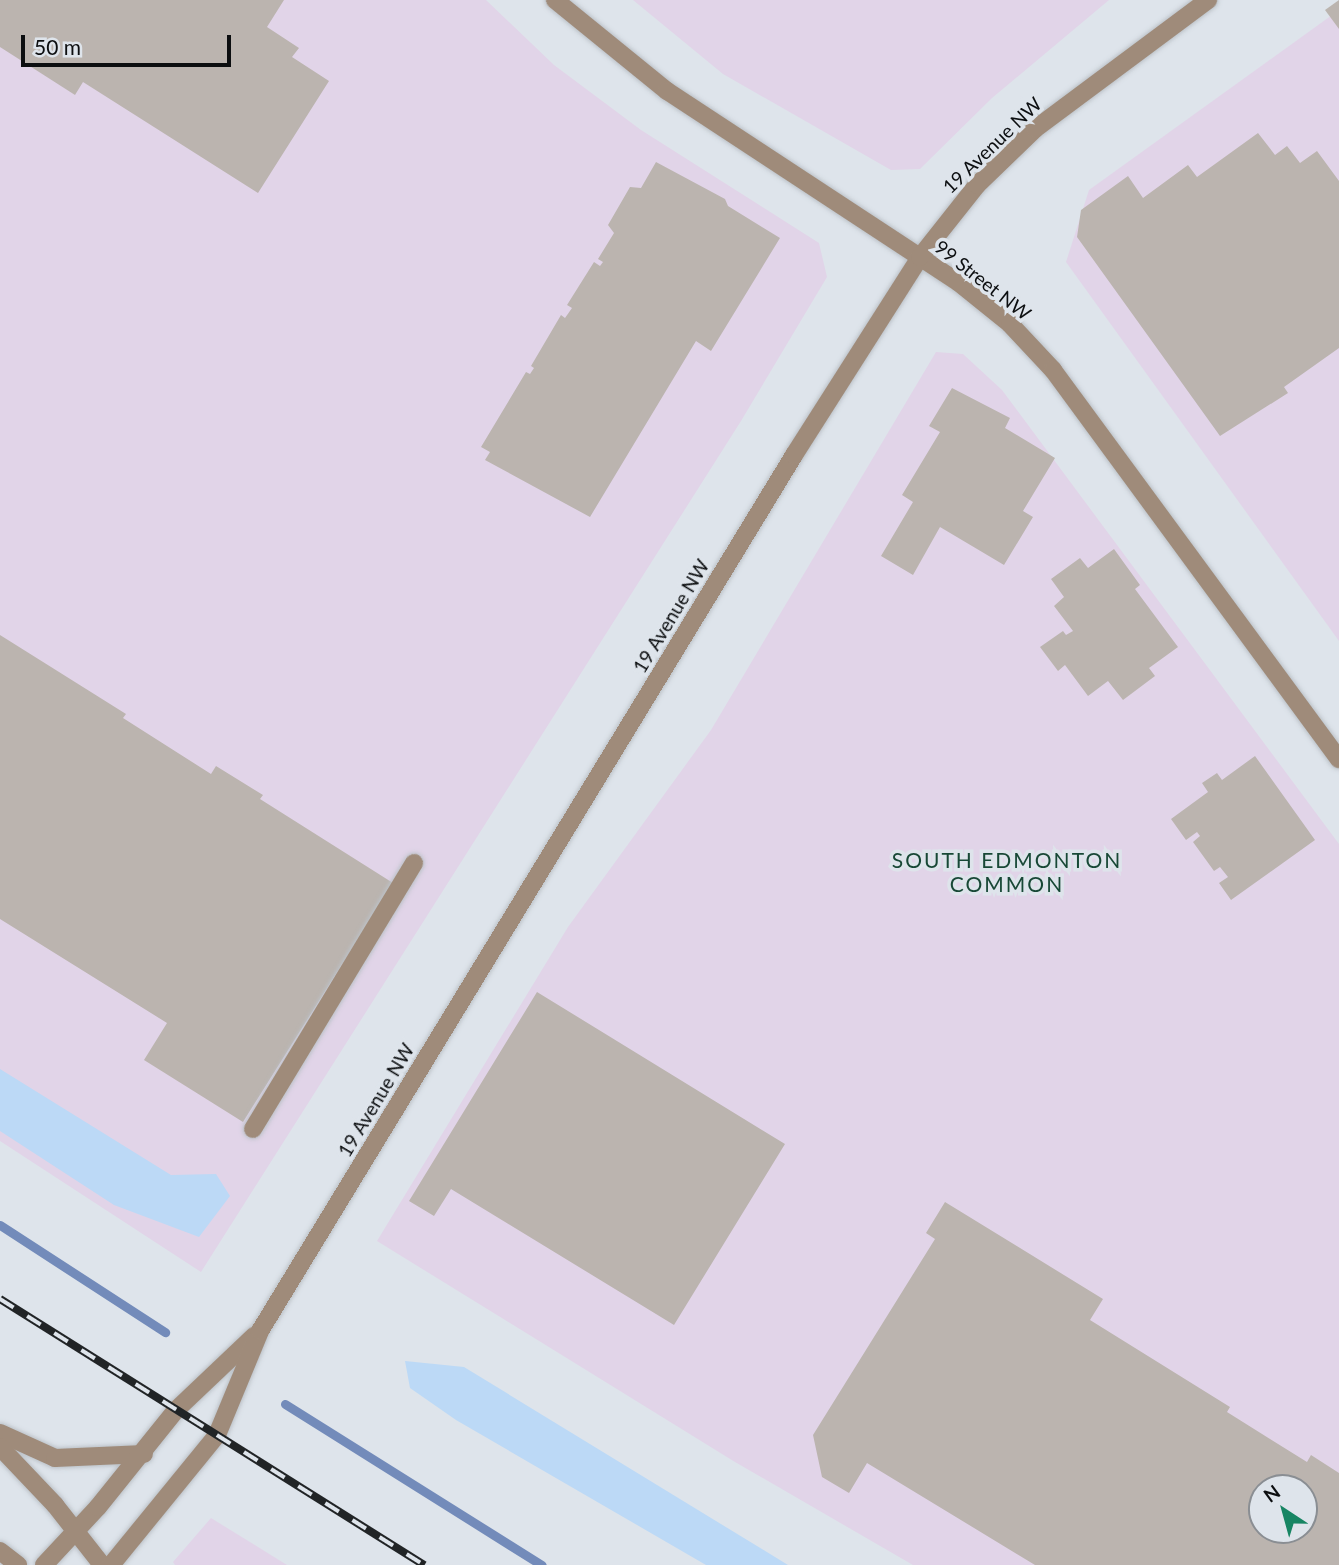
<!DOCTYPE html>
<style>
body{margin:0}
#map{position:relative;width:1339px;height:1565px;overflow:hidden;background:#dee4eb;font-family:Lato,sans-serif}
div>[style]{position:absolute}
.commercial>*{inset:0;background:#e1d4e8}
.green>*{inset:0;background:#bcd9f6}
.stream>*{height:9px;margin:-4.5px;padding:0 4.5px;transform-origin:4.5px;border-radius:4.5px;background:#738bba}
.building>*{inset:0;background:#bbb4af}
.roads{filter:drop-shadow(0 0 2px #bcc2c8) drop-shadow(0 0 2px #bcc2c8)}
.minor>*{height:18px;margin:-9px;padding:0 9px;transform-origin:9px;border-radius:9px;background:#9f8b7a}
.rail>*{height:8px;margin-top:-4px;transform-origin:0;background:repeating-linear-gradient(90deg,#dee4eb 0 16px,#212426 0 32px);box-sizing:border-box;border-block:2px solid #212426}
span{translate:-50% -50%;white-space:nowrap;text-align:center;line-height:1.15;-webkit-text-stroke:7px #dee4eb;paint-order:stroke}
.street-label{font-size:19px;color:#0c0e10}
.neighbourhood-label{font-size:21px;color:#184836;letter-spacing:2px}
.north{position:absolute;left:1248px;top:1474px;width:70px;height:70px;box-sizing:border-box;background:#dee4eb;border:2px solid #8a8e93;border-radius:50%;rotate:324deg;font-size:19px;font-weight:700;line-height:28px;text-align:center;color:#0c0e10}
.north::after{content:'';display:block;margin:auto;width:24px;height:32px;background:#178563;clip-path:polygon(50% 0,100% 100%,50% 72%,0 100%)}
.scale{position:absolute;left:21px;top:35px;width:210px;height:32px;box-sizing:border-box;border:4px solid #0c0e10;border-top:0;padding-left:9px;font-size:21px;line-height:24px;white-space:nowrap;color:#0c0e10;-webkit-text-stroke:5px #dee4eb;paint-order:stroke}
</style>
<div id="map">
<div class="commercial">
<i style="clip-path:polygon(0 0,486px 0,554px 65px,641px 130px,819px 243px,827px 277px,741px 421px,201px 1272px,0 1141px)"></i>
<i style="clip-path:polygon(633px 0,1109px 0,992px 98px,920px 169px,891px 170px,723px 74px)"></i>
<i style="clip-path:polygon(1339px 10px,1339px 641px,1066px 262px,1089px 190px)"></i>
<i style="clip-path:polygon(evenodd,936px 352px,963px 354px,1002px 390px,1339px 844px,1339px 1565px,913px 1565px,735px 1462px,377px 1241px,568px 927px,711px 730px,936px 352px,1262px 1488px,1304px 1488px,1304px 1530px,1262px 1530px,1262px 1488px)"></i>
<i style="clip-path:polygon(211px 1518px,287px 1565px,175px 1565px,173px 1562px)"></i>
</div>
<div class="green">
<i style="clip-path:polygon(0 1069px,171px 1175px,216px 1174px,230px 1196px,199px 1237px,114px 1205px,0 1131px)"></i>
<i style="clip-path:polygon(405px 1361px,464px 1367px,788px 1565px,706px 1565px,456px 1420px,410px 1388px)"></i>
</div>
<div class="stream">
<i style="left:0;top:1225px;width:197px;rotate:33deg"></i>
<i style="left:285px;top:1404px;width:303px;rotate:32.1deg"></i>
</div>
<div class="building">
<i style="clip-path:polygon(0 0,284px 0,267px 27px,299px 48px,292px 57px,329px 81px,258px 193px,83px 82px,75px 95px,0 47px)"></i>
<i style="clip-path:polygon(1339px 0,1339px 29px,1325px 10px)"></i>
<i style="clip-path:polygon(1258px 133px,1275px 155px,1287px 146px,1300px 163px,1317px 151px,1339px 181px,1339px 348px,1284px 387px,1288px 393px,1220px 436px,1077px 237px,1081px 210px,1128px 176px,1143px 198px,1188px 165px,1197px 177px)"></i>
<i style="clip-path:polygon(656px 162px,725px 199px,728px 206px,780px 238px,711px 351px,696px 341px,590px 517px,485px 460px,490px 452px,481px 447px,526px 372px,530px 374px,534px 368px,531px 366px,561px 315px,565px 318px,572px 308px,567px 305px,594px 262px,600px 266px,603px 262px,598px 259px,614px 233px,608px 225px,630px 187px,641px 188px)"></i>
<i style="clip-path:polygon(952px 388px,1010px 418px,1005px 428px,1055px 458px,1023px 511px,1033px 517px,1004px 565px,940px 527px,913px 575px,881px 556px,913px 502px,902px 495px,940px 432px,929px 426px)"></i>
<i style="clip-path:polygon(1114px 549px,1140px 585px,1135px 589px,1178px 647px,1149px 668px,1155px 676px,1123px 700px,1108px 681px,1088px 696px,1065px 665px,1058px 671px,1040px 647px,1063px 631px,1066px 635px,1073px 631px,1054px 606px,1064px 597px,1051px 579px,1080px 558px,1088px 568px)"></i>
<i style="clip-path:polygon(0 635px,126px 714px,123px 718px,211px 774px,216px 766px,263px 795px,260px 799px,393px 883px,243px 1122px,144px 1060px,167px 1023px,0 919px)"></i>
<i style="clip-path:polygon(1255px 756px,1315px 840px,1231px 900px,1219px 883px,1228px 877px,1220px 867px,1214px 871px,1193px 842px,1200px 836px,1197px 832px,1186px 840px,1171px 819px,1208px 792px,1202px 783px,1217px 773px,1222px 780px)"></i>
<i style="clip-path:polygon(537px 992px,785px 1144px,674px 1325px,451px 1189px,434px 1216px,409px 1201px)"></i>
<i style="clip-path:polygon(evenodd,945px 1202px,1103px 1299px,1090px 1320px,1230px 1407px,1227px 1412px,1307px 1462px,1311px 1455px,1339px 1473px,1339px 1565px,1035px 1565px,867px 1463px,849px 1493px,822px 1477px,813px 1435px,935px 1239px,926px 1233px,945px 1202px,1262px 1488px,1304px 1488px,1304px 1530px,1262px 1530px,1262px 1488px)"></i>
</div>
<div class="roads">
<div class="minor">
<i style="left:555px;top:0;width:144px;rotate:39.1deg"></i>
<i style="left:667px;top:91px;width:348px;rotate:33.3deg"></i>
<i style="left:958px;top:282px;width:67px;rotate:38.9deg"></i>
<i style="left:1010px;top:324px;width:63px;rotate:46.9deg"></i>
<i style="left:1053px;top:370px;width:483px;rotate:53.7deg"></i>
<i style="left:253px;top:1129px;width:311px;rotate:-58.8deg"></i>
<i style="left:0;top:1433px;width:60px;rotate:24.4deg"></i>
<i style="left:55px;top:1458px;width:89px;rotate:-2.6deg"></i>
<i style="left:0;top:1447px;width:80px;rotate:46.5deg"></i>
<i style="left:55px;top:1505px;width:76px;rotate:51.9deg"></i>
<i style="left:0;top:1551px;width:23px;rotate:38deg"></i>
<i style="left:44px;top:1565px;width:79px;rotate:-47deg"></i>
<i style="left:98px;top:1507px;width:124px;rotate:-51.2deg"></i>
<i style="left:176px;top:1410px;width:108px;rotate:-43.5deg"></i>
<i style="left:111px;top:1565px;width:168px;rotate:-50.8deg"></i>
<i style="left:217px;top:1435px;width:113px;rotate:-67.5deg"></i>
<i style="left:260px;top:1331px;width:1026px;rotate:-58.63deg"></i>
<i style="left:794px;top:455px;width:235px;rotate:-57.5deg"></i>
<i style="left:920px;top:257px;width:92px;rotate:-51.6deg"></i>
<i style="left:977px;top:185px;width:81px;rotate:-44deg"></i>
<i style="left:1035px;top:129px;width:216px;rotate:-36.7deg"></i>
</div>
</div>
<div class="rail">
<i style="left:0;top:1299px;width:501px;rotate:32.1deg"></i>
</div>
<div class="street-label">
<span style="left:992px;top:145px;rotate:-44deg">19 Avenue NW</span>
<span style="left:983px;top:280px;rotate:38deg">99 Street NW</span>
<span style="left:671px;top:616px;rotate:-59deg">19 Avenue NW</span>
<span style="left:376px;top:1100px;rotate:-59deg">19 Avenue NW</span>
</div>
<div class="neighbourhood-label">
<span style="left:1007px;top:872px">SOUTH EDMONTON<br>COMMON</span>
</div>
<div class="north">N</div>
<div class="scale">50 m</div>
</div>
